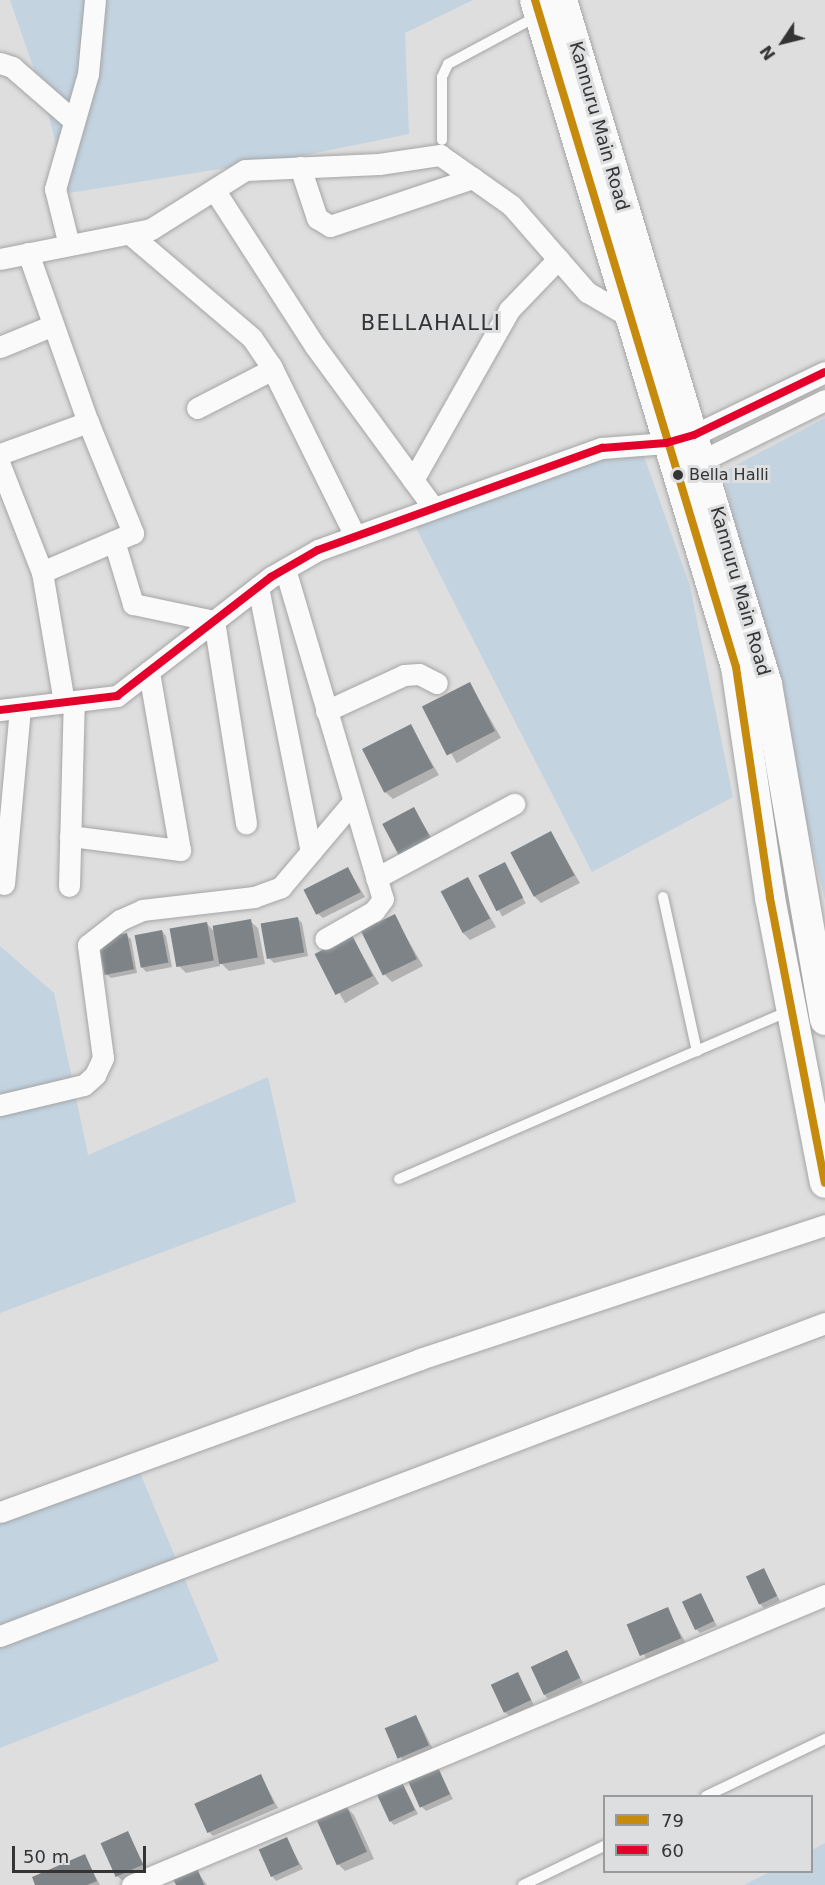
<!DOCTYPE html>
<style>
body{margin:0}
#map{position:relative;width:825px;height:1885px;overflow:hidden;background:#dedede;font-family:"DejaVu Sans",sans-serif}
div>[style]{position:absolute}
.green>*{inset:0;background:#c3d3e0}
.shadow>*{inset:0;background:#0003;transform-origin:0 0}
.building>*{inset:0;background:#7d8387;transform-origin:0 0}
.roads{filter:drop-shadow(0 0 2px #a4a5a5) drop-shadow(0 0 2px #a4a5a5)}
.service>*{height:10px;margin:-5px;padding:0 5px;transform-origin:5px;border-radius:5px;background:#fafafa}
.minor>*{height:21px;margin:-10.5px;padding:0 10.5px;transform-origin:10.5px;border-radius:10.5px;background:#fafafa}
.secondary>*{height:30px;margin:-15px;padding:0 15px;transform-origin:15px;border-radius:15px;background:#fafafa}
.bus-1>*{height:8px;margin:-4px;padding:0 4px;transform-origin:4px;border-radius:4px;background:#c68a0d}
.bus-2>*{height:8px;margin:-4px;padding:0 4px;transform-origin:4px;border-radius:4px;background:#e4002b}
.dots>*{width:16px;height:16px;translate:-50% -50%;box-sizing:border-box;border:3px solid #dddedf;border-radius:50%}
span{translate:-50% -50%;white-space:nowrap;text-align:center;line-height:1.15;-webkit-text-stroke:6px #dddedf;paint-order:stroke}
.bus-label{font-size:16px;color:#343435}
.left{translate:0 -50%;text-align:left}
.street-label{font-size:18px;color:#343435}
.quarter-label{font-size:21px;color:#343435;letter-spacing:1.5px}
.legend{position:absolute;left:603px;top:1795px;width:210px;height:78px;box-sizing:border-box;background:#dddedf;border:2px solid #999a9b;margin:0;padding:8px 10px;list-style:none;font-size:18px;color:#343435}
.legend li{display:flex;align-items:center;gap:12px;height:30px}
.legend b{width:30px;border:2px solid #999a9b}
.north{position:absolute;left:753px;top:12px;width:60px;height:60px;-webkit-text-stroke:4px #dddedf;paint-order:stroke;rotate:235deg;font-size:16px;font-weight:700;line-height:24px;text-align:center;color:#343435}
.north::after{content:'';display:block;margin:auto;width:21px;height:27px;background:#343435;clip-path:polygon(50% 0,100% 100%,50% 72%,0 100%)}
.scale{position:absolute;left:12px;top:1846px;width:134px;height:27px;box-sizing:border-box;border:3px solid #343435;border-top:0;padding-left:8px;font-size:18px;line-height:21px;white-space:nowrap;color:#343435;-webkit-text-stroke:4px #dddedf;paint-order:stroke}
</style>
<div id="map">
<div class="green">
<i style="clip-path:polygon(10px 0,473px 0,405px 33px,409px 134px,296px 157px,69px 193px,44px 98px)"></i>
<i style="clip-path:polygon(825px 418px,825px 900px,723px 472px)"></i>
<i style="clip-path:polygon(641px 448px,690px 586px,733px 797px,592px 872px,412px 520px)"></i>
<i style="clip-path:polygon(0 946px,54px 993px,88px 1155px,268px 1077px,296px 1202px,0 1313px)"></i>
<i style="clip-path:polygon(140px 1473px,219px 1661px,0 1748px,0 1521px)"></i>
<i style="clip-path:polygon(825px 1843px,825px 1885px,744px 1885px,770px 1872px,812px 1872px,812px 1850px)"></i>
</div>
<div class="shadow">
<i style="left:470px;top:684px;width:62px;height:51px;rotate:60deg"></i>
<i style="clip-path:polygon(410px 726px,439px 775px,393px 799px,385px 792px)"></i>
<i style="clip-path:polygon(414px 809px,439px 850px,408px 865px)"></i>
<i style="clip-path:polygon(551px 833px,580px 883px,541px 903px,534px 896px)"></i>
<i style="left:504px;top:864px;width:45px;height:27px;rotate:61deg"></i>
<i style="clip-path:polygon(348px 869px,365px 897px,323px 918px,318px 914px)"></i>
<i style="clip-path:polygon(468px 879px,496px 927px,470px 940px,463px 933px)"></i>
<i style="clip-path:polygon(394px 916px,423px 966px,392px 982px,385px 975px)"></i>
<i style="clip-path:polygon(297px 918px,302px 923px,308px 956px,274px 963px,269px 958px)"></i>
<i style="clip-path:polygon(250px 921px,258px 928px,265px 964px,229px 971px,219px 961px,220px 966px,186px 973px,179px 966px,206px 923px,216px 933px)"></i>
<i style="clip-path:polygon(162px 931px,166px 936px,172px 967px,146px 972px,142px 967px)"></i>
<i style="clip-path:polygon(126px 935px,131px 939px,137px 973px,111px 978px,106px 974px)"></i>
<i style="left:352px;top:937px;width:54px;height:39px;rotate:60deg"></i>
<i style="clip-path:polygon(764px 1570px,780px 1601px,764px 1608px,759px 1603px)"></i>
<i style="clip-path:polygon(701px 1595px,717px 1626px,700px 1633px,696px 1629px)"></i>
<i style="clip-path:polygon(667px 1609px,687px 1645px,648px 1662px,629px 1626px)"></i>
<i style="clip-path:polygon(567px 1652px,583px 1683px,548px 1699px,544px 1694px)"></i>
<i style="clip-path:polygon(518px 1674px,534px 1705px,509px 1716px,504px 1711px)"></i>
<i style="left:416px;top:1716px;width:38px;height:32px;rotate:63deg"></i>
<i style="clip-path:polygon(437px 1767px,453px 1799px,426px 1811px,421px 1806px)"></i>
<i style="clip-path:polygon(261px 1776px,278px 1808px,213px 1836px,208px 1831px)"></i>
<i style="clip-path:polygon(401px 1781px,418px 1814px,394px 1825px,389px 1820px)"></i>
<i style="clip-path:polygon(347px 1808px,354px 1815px,374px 1859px,345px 1871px,338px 1864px)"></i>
<i style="clip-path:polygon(128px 1833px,146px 1869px,122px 1880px,117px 1876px)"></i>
<i style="clip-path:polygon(286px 1838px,303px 1869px,276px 1881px,272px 1876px)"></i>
<i style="clip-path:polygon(84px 1856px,100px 1885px,37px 1885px)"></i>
<i style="clip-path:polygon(196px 1870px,207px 1885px,177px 1885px)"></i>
</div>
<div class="building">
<i style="left:470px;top:682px;width:55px;height:54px;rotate:63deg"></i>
<i style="left:411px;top:724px;width:49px;height:55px;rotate:63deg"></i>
<i style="left:414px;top:807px;width:40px;height:36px;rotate:62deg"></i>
<i style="left:551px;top:831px;width:50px;height:46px;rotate:62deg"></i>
<i style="left:505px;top:862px;width:40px;height:30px;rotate:63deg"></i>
<i style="left:348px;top:867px;width:28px;height:50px;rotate:63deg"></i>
<i style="left:468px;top:877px;width:47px;height:31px;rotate:62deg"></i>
<i style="left:395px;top:914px;width:50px;height:38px;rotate:64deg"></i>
<i style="left:298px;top:917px;width:36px;height:38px;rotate:80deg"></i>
<i style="left:251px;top:919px;width:39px;height:39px;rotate:80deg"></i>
<i style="left:207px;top:922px;width:39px;height:38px;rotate:80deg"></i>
<i style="left:162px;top:930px;width:33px;height:28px;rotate:79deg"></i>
<i style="left:127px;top:933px;width:37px;height:30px;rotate:79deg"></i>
<i style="left:352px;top:935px;width:46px;height:42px;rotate:63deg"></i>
<i style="left:764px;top:1568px;width:31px;height:20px;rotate:65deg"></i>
<i style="left:701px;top:1593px;width:31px;height:21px;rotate:65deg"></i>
<i style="left:668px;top:1607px;width:34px;height:45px;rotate:67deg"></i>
<i style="left:567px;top:1650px;width:31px;height:40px;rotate:65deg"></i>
<i style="left:518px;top:1672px;width:31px;height:30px;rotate:65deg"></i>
<i style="left:416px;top:1715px;width:33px;height:34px;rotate:67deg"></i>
<i style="left:437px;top:1765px;width:32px;height:33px;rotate:66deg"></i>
<i style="left:261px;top:1774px;width:32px;height:73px;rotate:66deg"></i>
<i style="left:401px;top:1780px;width:33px;height:28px;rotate:65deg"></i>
<i style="left:347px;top:1807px;width:49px;height:33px;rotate:66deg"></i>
<i style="left:128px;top:1831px;width:37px;height:30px;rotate:66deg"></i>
<i style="left:287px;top:1837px;width:30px;height:31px;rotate:66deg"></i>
<i style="clip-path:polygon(85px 1854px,97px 1881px,87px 1885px,35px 1885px,32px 1877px)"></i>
<i style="clip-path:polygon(197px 1868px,204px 1885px,176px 1885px,173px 1879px)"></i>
</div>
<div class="roads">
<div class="service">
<i style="left:442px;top:140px;width:63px;rotate:-90deg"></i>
<i style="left:442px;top:77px;width:14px;rotate:-65deg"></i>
<i style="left:448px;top:64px;width:102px;rotate:-28.1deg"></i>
<i style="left:663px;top:897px;width:158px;rotate:77.6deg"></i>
<i style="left:399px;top:1179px;width:425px;rotate:-23.3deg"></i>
<i style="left:706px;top:1796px;width:132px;rotate:-25.6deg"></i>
<i style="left:523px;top:1885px;width:90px;rotate:-25.7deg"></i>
</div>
<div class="minor">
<i style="left:0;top:63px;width:13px;rotate:18deg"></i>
<i style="left:12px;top:67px;width:81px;rotate:41deg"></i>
<i style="left:300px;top:167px;width:54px;rotate:71.6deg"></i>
<i style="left:317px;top:218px;width:15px;rotate:32deg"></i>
<i style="left:330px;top:226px;width:151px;rotate:-18.6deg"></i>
<i style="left:215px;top:191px;width:184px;rotate:57.2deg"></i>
<i style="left:315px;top:346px;width:200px;rotate:53.8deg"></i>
<i style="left:130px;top:234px;width:160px;rotate:40.4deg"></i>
<i style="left:252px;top:338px;width:34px;rotate:56deg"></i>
<i style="left:271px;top:366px;width:190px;rotate:63.7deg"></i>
<i style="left:69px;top:245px;width:58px;rotate:-104deg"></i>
<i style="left:55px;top:189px;width:120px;rotate:-74deg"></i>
<i style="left:88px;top:74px;width:74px;rotate:-84.6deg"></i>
<i style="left:28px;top:253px;width:179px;rotate:70.5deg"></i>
<i style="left:0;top:259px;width:154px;rotate:-11.2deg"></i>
<i style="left:151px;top:229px;width:111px;rotate:-32.1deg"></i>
<i style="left:245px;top:170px;width:134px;rotate:-2.6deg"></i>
<i style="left:379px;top:164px;width:62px;rotate:-8.4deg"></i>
<i style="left:440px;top:155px;width:87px;rotate:35.2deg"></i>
<i style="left:511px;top:205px;width:116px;rotate:48.9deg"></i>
<i style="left:587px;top:292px;width:58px;rotate:30.1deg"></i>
<i style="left:0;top:347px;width:57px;rotate:-22.5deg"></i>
<i style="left:197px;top:408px;width:85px;rotate:-27.2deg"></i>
<i style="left:0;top:454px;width:94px;rotate:-20deg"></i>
<i style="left:88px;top:422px;width:120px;rotate:67.9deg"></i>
<i style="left:133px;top:533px;width:99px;rotate:156.8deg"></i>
<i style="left:42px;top:572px;width:132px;rotate:80.4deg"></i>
<i style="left:701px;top:461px;width:138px;rotate:-26.2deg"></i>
<i style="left:0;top:465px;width:115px;rotate:68.6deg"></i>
<i style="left:413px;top:480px;width:195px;rotate:-60.5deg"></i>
<i style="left:509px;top:310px;width:71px;rotate:-46.1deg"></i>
<i style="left:114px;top:541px;width:66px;rotate:73.2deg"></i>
<i style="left:133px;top:604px;width:83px;rotate:11.9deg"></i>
<i style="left:214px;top:621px;width:205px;rotate:81deg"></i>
<i style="left:285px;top:569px;width:344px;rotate:73.5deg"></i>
<i style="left:383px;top:899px;width:15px;rotate:127deg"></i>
<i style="left:374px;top:911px;width:56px;rotate:150.3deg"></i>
<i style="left:258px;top:587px;width:270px;rotate:78.7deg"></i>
<i style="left:0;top:710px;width:118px;rotate:-6.8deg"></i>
<i style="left:117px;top:696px;width:195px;rotate:-37.7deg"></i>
<i style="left:271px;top:577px;width:54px;rotate:-29.9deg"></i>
<i style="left:318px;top:550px;width:302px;rotate:-19.8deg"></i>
<i style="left:602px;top:448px;width:64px;rotate:-4.5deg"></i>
<i style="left:666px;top:443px;width:29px;rotate:-16deg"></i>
<i style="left:694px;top:435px;width:145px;rotate:-25.7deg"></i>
<i style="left:326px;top:711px;width:86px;rotate:-24.8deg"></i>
<i style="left:404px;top:675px;width:15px;rotate:-4deg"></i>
<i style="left:419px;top:674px;width:20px;rotate:27deg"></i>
<i style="left:70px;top:836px;width:111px;rotate:7.3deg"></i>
<i style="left:180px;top:850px;width:181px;rotate:-99.9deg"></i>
<i style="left:376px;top:878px;width:157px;rotate:-28.2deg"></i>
<i style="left:4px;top:884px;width:177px;rotate:-84.8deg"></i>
<i style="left:69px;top:886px;width:185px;rotate:-88.5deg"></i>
<i style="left:0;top:1105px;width:86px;rotate:-13.4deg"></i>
<i style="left:84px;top:1085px;width:15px;rotate:-42deg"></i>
<i style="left:95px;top:1075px;width:19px;rotate:-65deg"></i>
<i style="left:103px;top:1058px;width:114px;rotate:-97.6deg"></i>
<i style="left:88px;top:945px;width:41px;rotate:-38deg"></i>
<i style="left:120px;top:920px;width:24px;rotate:-24deg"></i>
<i style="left:142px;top:910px;width:113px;rotate:-6.6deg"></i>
<i style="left:254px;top:897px;width:29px;rotate:-20deg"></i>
<i style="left:281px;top:887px;width:110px;rotate:-49.8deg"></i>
<i style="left:0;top:1512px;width:447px;rotate:-20deg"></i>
<i style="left:420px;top:1359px;width:427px;rotate:-18.3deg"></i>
<i style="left:0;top:1636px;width:882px;rotate:-20.78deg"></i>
<i style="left:132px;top:1885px;width:751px;rotate:-22.71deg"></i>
</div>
<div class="secondary">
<i style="left:535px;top:0;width:697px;rotate:73.23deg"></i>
<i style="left:736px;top:667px;width:233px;rotate:81.6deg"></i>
<i style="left:770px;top:898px;width:290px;rotate:79.1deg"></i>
<i style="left:562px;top:0;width:714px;rotate:73.32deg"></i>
<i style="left:767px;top:684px;width:341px;rotate:80.2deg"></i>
</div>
</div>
<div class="bus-1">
<i style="left:535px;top:0;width:697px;rotate:73.23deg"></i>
<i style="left:736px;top:667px;width:233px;rotate:81.6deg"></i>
<i style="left:770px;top:898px;width:290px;rotate:79.1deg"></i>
</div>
<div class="bus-2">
<i style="left:0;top:710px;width:118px;rotate:-6.8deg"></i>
<i style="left:117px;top:696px;width:195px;rotate:-37.7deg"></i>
<i style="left:271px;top:577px;width:54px;rotate:-29.9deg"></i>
<i style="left:318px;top:550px;width:302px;rotate:-19.8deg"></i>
<i style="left:602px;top:448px;width:64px;rotate:-4.5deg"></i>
<i style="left:666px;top:443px;width:29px;rotate:-16deg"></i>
<i style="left:694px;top:435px;width:145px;rotate:-25.7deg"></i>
</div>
<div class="dots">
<i style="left:678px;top:475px;background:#343435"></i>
</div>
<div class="bus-label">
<span class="left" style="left:689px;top:475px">Bella Halli</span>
</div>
<div class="street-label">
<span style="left:599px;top:126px;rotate:74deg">Kannuru Main Road</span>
<span style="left:740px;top:591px;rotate:74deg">Kannuru Main Road</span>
</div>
<div class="quarter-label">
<span style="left:431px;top:323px">BELLAHALLI</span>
</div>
<ul class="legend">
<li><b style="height:8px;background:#c68a0d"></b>79</li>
<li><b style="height:8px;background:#e4002b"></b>60</li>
</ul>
<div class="north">N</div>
<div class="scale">50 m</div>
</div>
